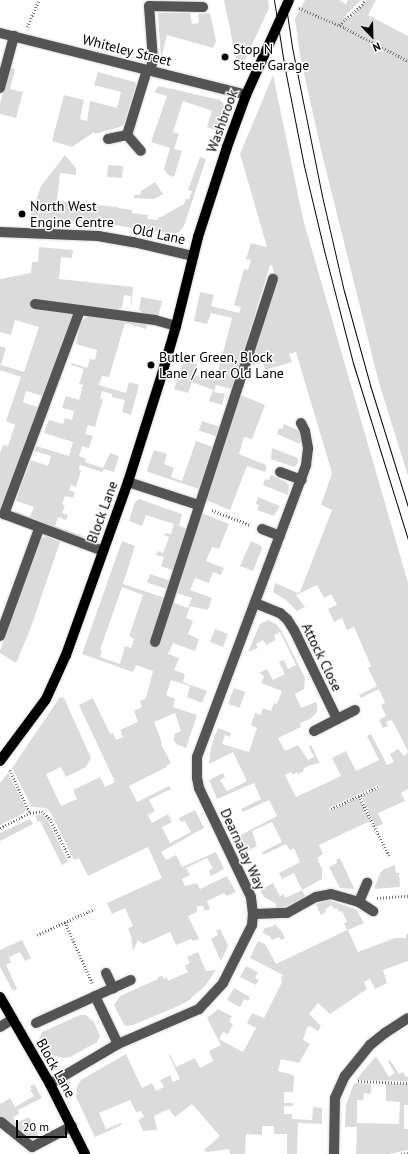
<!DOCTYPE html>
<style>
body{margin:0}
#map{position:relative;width:408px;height:1154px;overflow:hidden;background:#fff;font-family:"PT Sans",sans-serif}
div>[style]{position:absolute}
.green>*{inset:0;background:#dbdbdb;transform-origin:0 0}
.path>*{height:2.5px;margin-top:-1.25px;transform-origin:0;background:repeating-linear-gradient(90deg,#767676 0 1px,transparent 0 3px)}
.roads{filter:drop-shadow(0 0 1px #dbdbdb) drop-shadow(0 0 1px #dbdbdb)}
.minor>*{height:10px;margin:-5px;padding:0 5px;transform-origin:5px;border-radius:5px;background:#545454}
.major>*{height:10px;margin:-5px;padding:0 5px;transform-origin:5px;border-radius:5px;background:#000}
.tram>*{height:1px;margin:-0.5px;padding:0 0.5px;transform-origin:0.5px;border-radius:0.5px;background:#000}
.dots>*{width:11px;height:11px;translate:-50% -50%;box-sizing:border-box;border:2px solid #fff;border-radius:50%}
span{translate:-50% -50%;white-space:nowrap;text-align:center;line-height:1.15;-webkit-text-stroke:3px #fff;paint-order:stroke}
.poi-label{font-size:14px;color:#000}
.left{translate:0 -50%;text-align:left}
.street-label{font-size:14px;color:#000}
.north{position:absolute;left:352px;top:16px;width:40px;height:40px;-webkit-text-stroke:3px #fff;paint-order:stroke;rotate:157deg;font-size:11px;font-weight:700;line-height:16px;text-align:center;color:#000}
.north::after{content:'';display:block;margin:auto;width:14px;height:18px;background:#000;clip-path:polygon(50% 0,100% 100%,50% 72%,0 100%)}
.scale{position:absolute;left:16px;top:1120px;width:51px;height:18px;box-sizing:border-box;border:2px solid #000;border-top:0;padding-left:5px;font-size:12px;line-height:14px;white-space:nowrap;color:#000;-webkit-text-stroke:3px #fff;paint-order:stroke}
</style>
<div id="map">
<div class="green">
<i style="clip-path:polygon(224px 0,268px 0,269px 8px,239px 73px)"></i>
<i style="clip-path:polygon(305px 0,339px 0,346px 4px,348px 0,361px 0,344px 17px,349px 19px,367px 0,376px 0,368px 15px,408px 36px,408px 476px,379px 383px,321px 150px,300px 55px,295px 19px)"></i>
<i style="clip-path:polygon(158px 13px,190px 13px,192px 24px,199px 23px,198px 14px,210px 13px,216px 41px,213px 48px,167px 35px,161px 59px)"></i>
<i style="clip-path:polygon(10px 68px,15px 69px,10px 89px,23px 92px,16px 118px,0 114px,0 104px)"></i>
<i style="clip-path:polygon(98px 72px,135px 82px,136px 85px,124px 124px,120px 127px,95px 134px,94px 132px,72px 147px,52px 141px,64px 95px,84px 100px,80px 119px,87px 121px,90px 101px,117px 108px,121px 92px,94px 85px)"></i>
<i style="clip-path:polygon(273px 75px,303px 219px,408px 583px,408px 751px,392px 720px,386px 722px,388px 726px,383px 728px,379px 720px,386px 716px,381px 705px,385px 703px,379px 689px,361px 698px,359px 695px,377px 686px,368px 668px,371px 666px,354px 627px,347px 630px,342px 618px,334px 622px,328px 609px,337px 605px,331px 594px,324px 598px,317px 585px,296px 595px,305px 607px,297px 611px,286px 600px,273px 592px,275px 583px,298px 593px,300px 592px,332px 510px,321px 505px,332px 473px,296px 352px,289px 354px,292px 362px,265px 370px,263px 363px,254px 365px,247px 365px,277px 284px,272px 265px,270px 265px,232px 389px,216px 385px,214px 392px,225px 394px,222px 405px,209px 401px,213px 390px,192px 382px,188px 393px,174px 389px,184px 361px,197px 364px,194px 375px,215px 381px,224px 349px,232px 318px,211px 313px,207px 324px,194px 321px,200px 292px,214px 295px,211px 306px,239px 313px,241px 307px,234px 305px,244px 269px,248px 270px,251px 260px,246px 259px,251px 243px,267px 247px,240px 154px)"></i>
<i style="clip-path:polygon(159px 86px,220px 100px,223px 103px,225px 108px,216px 130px,207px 127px,212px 111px,183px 101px,173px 132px,179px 134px,174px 149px,182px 151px,174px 177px,168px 175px,164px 169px,170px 148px,151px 142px,167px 96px,154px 92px)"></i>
<i style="clip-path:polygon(65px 155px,76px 168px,76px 175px,60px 173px,57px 201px,118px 207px,118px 208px,132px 210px,132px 213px,148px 215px,147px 219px,158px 220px,159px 217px,161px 217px,184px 204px,186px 199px,189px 199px,192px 191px,188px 190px,200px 157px,206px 159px,184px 226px,179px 232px,172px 234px,101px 223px,29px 219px,41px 186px)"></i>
<i style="left:108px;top:165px;width:15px;height:12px;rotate:4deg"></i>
<i style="clip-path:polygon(155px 182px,163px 194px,154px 199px,134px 198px,134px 195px,140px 195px,141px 191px)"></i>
<i style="clip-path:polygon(39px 247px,73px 250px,72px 258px,61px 257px,59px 279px,133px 287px,131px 309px,131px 296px,124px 295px,122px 308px,119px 308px,119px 311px,34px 300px,32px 309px,75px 315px,43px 396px,26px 391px,23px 402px,40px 408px,0 515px,0 453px,3px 445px,8px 446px,15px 425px,6px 421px,21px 377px,0 370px,0 346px,6px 348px,1px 365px,24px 372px,39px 327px,15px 320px,11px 335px,0 332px,0 279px,31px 273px,32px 262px,38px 262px)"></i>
<i style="clip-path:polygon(141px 297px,162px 301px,158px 317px,141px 315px,141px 310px,139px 310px)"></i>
<i style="clip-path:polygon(89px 316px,147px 325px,146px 329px,125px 323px,109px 377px,102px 376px,99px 385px,126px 393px,129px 382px,139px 385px,131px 415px,122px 412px,125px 400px,112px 397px,112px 394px,102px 391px,100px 399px,103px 399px,95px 427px,88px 425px,85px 434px,93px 436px,89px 448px,82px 446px,79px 456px,86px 459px,85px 462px,103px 468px,110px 453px,119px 456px,114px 472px,104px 469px,102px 472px,80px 465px,79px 470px,81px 471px,76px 487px,71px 485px,69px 490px,75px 492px,73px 498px,65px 496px,62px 504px,65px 506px,62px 513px,68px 515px,66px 520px,58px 517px,55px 526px,83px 536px,82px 538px,18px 516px,15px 511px,30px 517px,34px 507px,16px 501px,23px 480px,31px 460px,48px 466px,51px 456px,34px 451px,36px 446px,69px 456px,73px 442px,44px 433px,49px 420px,63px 424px,65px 418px,72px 420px,74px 411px,62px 408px,66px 396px,79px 400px,83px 385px,79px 384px,84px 369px,71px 365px,72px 363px,87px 368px,90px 359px,95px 360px,97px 350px,76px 344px,80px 324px,84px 319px)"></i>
<i style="clip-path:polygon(238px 394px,265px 405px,252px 439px,244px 437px,239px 454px,266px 465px,266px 469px,265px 472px,247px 466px,230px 510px,204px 499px)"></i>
<i style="left:202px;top:421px;width:18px;height:10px;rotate:19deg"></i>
<i style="clip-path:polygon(284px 424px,298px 430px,302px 436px,300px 444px,277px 434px,279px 428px,282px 429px)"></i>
<i style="clip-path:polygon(196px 441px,213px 447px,199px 489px,148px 472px,147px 470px,154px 450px,167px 454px,164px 464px,174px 468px,171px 477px,182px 481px)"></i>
<i style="clip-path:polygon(272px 448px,298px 458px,298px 463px,294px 467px,271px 459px)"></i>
<i style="clip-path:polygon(271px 475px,286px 482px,289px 486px,288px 495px,263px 485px,265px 479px,269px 480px)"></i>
<i style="clip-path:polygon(258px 497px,280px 506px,274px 516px,257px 510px,259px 505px,256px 504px)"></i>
<i style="clip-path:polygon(139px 499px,182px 514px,179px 526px,188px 529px,174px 571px,161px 566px,164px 557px,156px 555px,158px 551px,163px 553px,169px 537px,164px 535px,165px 533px,171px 534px,174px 524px,146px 515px,142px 526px,129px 521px,135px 502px)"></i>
<i style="clip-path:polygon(evenodd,199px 512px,229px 524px,219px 549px,212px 547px,206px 561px,224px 568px,221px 575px,213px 572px,209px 583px,195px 578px,190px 590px,212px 598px,208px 610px,190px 606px,186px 618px,193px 621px,188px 634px,199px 639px,195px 651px,173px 643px,168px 654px,179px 658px,174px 670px,185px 674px,183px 682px,207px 691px,202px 703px,187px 697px,190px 686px,171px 680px,166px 695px,175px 699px,173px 707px,197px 715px,186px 748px,176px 744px,173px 738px,175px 737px,174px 734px,181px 731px,175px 713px,154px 722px,162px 743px,161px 744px,171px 763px,166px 766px,167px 767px,129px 786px,137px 802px,169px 786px,171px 789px,149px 800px,155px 811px,148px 815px,152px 823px,168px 814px,172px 822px,162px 827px,170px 843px,191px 832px,185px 821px,181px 822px,179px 818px,195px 810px,204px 828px,161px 852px,166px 860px,176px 855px,182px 867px,216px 852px,224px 869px,211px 876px,209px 871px,213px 868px,207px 858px,186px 868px,190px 875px,182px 879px,185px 886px,197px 883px,200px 889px,227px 876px,236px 892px,227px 896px,224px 893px,207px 901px,210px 909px,205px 911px,203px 906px,197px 906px,197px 912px,188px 916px,199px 939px,193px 941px,191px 939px,176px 945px,170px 932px,143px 944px,138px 940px,133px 951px,131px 936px,128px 929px,133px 926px,125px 908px,112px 914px,107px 903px,162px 878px,148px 847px,88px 876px,79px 858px,74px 860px,52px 815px,47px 808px,32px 807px,12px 768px,60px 697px,64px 698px,91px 758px,86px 767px,66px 777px,61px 767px,46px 774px,61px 806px,77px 799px,73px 790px,100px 777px,105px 787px,115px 782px,79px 705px,93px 698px,110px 734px,113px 733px,116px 740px,123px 737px,120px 730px,138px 722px,134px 711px,142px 707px,140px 701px,146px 698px,153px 671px,136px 665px,133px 672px,82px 654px,122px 541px,135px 546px,123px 584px,165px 598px,150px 644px,158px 647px,199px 512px,122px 587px,143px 595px,129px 636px,134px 639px,131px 648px,125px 646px,120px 664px,100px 657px,102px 651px,100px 650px,122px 587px,199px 512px,177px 593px,192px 598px,188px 608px,174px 603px,177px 593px)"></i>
<i style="clip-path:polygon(46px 536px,60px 542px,30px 630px,16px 663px,0 653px,0 651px,40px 539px)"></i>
<i style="clip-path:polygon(251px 541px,261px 546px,262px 548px,253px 571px,240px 566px)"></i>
<i style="left:150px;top:574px;width:21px;height:9px;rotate:19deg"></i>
<i style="clip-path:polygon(268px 620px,276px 624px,281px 630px,305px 678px,304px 689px,295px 694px,301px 708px,316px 702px,317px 705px,317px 712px,310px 719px,300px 723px,301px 727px,278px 738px,285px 751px,298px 745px,308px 760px,314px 757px,309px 747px,311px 745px,320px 763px,308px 766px,303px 769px,304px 771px,298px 774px,297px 772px,293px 775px,291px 772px,285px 775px,296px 797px,341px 776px,332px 758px,346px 751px,356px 771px,379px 760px,367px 736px,371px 734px,387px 765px,394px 762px,390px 754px,398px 749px,404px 756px,407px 754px,408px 751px,408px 789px,401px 793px,405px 801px,378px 813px,383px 824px,376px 827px,362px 798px,363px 795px,380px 788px,378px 785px,329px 808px,331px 811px,357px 798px,360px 800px,370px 821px,319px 845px,323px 854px,317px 858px,322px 869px,322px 879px,302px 890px,305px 896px,300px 900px,287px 906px,277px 908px,275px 903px,264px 897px,260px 890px,273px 883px,280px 896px,284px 894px,285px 898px,302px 890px,294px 873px,282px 879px,279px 873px,300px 862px,294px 848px,290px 850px,286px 844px,263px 855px,262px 852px,282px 842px,272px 822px,252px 831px,257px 846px,243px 853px,235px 838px,277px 816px,269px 800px,243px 812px,241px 809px,261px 799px,254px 783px,217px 799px,209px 780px,223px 773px,225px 777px,220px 780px,227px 791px,247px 781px,233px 752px,209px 764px,211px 747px,218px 728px,231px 733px,230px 737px,225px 735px,222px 744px,249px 752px,257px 728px,251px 725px,255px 713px,261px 715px,263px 708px,271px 711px,274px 703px,277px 704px,282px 691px,261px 683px,264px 676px,259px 673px,267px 669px,273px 680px,285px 674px,279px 662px,284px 660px,288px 669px,296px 665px,280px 632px,274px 635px,276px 640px,266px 645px,263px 640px,256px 644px,258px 648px,248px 652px,260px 624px)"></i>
<i style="left:215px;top:629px;width:14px;height:14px;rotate:21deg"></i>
<i style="left:234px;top:688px;width:12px;height:17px;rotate:20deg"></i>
<i style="clip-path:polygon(8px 773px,26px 809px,24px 813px,0 825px,0 783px)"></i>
<i style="clip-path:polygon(40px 814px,44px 816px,48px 821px,68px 862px,62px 865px,40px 821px,38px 822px,35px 816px)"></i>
<i style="clip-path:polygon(30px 819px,33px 824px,0 841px,0 833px)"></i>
<i style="clip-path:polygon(340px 858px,354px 888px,353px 889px,340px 888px,329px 867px,337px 863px,336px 860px)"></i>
<i style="clip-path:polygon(395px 865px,396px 873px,399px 873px,400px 887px,374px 889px,380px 873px,384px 869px)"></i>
<i style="clip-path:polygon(329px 900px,355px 909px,359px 914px,364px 923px,348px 930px,358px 952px,395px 938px,406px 938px,406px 934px,408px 934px,408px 961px,383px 970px,387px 983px,375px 989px,370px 979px,364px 982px,367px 989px,330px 1014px,318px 1003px,309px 1014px,321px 1026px,318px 1031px,310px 1026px,307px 1027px,303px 1040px,310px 1044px,299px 1063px,281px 1059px,278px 1071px,293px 1075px,294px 1078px,293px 1092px,284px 1092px,284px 1103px,293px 1103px,293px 1106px,284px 1106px,284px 1114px,292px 1114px,292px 1119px,312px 1120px,313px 1107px,322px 1108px,322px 1124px,298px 1123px,297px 1154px,287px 1154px,287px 1134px,274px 1134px,274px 1126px,262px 1126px,262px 1135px,246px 1134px,245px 1154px,230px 1154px,229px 1149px,207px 1152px,204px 1150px,220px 1136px,192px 1104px,175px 1117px,169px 1109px,154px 1116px,157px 1130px,143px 1131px,138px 1120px,144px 1117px,141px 1111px,136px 1112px,130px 1100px,99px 1113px,106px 1129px,121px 1123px,122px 1125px,95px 1137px,76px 1097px,77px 1087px,81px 1080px,126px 1054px,142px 1088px,152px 1083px,156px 1091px,164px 1087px,160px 1080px,170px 1075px,173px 1082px,180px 1079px,169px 1055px,170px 1054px,176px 1067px,195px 1058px,200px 1068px,213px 1061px,209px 1051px,221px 1045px,207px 1018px,218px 1009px,232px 1016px,229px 1022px,233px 1024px,228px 1034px,223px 1032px,219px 1039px,243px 1052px,256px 1028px,247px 1023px,252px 1013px,264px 1018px,282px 982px,281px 980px,283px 975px,250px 958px,258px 941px,265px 944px,276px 964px,347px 930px,344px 923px,347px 922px,342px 911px,339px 912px,337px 908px,334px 909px,332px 905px,325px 909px,326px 912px,321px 915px,316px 904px)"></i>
<i style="clip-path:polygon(274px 923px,282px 932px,285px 938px,281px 940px,279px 937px,272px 940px,270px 937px,262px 932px,265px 928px,274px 926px)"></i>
<i style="clip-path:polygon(220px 929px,228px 946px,221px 961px,211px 939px,218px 935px,216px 931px)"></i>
<i style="clip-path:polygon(22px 940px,31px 958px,25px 961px,20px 952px,9px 957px,11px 962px,6px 965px,17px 989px,13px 991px,0 967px,0 950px)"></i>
<i style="clip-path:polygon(198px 952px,206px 971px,216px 970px,205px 986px,188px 1001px,178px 1006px,133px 1025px,128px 1026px,124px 1025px,114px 1005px,120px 996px,158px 979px,158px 977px,162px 976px,164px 979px,167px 977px,168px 981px,188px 972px,185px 966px,190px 963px,187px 957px)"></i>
<i style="clip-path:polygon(246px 966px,258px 972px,255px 978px,259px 980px,256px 985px,240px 977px)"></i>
<i style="clip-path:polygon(234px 988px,250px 997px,248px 1001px,244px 999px,240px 1007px,227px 1000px)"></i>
<i style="clip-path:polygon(80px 1015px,86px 1015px,94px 1022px,100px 1036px,97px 1042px,70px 1057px,63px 1058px,52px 1055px,44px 1048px,39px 1039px,42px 1032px)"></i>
<i style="clip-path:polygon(376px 1056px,389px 1077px,395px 1073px,388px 1062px,390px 1060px,399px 1074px,403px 1072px,406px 1077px,408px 1076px,408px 1081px,356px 1080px)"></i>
<i style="clip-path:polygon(354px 1083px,371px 1084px,371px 1094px,364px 1093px,363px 1100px,357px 1100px,357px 1123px,399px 1124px,400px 1102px,386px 1101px,386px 1084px,408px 1084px,408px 1105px,404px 1105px,404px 1129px,408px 1129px,408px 1150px,388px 1154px,356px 1154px,357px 1127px,345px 1127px,346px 1105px)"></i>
<i style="clip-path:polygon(34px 1084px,42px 1098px,18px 1110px,19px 1114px,13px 1117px,16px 1123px,29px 1117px,39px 1137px,30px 1142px,0 1120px,0 1102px,1px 1104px,10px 1098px,15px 1107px,34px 1096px,30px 1090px,32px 1089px,30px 1086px)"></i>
</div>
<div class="path">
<i style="left:299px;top:8px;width:50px;rotate:23.5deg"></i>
<i style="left:345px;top:28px;width:71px;rotate:27.6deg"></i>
<i style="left:339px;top:25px;width:30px;rotate:-41deg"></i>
<i style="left:362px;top:5px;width:6px;rotate:-59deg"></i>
<i style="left:27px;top:27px;width:30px;rotate:-66deg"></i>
<i style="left:212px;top:510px;width:41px;rotate:21.5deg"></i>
<i style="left:10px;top:770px;width:47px;rotate:65.1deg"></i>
<i style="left:359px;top:796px;width:68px;rotate:63.1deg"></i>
<i style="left:331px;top:809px;width:52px;rotate:-25.1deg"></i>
<i style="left:0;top:828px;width:34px;rotate:-27deg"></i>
<i style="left:30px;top:813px;width:12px;rotate:-9deg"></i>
<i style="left:42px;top:811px;width:11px;rotate:45deg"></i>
<i style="left:50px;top:819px;width:44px;rotate:62.9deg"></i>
<i style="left:377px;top:898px;width:31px;rotate:-4deg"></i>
<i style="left:65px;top:922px;width:68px;rotate:65.7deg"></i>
<i style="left:37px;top:935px;width:63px;rotate:-24.5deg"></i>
<i style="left:358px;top:1081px;width:50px;rotate:2.3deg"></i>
<i style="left:401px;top:1154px;width:7px;rotate:-8deg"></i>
</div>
<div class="roads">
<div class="minor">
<i style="left:0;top:33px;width:254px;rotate:14.1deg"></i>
<i style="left:150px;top:71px;width:11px;rotate:-75deg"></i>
<i style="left:153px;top:60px;width:54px;rotate:-94.2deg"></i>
<i style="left:149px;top:6px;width:54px;rotate:1.1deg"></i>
<i style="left:0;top:88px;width:54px;rotate:-74.9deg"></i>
<i style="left:127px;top:135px;width:21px;rotate:49deg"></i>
<i style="left:108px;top:139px;width:19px;rotate:-12deg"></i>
<i style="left:127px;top:135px;width:68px;rotate:-72.9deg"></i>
<i style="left:0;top:232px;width:98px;rotate:2.3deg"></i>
<i style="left:98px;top:236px;width:36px;rotate:10deg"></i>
<i style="left:133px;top:242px;width:62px;rotate:13.1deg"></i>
<i style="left:35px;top:304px;width:121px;rotate:7.6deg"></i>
<i style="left:155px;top:320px;width:22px;rotate:16deg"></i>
<i style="left:80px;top:310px;width:218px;rotate:110.4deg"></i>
<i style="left:4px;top:514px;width:106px;rotate:20.5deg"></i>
<i style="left:280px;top:472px;width:23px;rotate:20deg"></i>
<i style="left:128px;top:482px;width:74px;rotate:18.2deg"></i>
<i style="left:262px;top:529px;width:19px;rotate:21deg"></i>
<i style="left:255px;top:603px;width:27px;rotate:22deg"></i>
<i style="left:280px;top:613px;width:9px;rotate:41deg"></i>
<i style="left:287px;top:619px;width:13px;rotate:58deg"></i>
<i style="left:294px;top:630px;width:99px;rotate:64.2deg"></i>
<i style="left:0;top:636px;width:114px;rotate:-70deg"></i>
<i style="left:155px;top:642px;width:382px;rotate:-72deg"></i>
<i style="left:314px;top:731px;width:46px;rotate:-27.1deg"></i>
<i style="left:359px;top:902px;width:21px;rotate:-67deg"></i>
<i style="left:253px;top:914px;width:34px;rotate:-2deg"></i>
<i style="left:287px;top:913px;width:33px;rotate:-29deg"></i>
<i style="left:316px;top:897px;width:15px;rotate:-11deg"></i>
<i style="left:331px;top:894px;width:29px;rotate:16deg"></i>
<i style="left:359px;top:902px;width:17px;rotate:33deg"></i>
<i style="left:106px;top:973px;width:17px;rotate:65deg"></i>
<i style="left:95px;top:996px;width:53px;rotate:64.4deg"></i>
<i style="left:36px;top:1023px;width:104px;rotate:-24.4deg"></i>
<i style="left:0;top:1027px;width:15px;rotate:-32deg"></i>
<i style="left:50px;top:1084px;width:79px;rotate:-30.5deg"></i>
<i style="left:118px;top:1044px;width:88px;rotate:-23.4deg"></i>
<i style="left:199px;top:1009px;width:35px;rotate:-47deg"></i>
<i style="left:223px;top:983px;width:65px;rotate:-63.4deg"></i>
<i style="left:252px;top:925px;width:11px;rotate:-85deg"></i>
<i style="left:253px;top:914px;width:17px;rotate:-97deg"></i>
<i style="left:251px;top:897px;width:121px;rotate:-115.5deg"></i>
<i style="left:199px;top:788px;width:10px;rotate:-101deg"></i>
<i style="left:197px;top:778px;width:21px;rotate:-90deg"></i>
<i style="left:197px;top:757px;width:312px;rotate:-69.5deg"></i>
<i style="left:306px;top:465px;width:17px;rotate:-83deg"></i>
<i style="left:308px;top:448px;width:17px;rotate:-100deg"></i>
<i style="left:305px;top:431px;width:9px;rotate:-117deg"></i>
<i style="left:1px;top:1122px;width:40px;rotate:39deg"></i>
<i style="left:32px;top:1147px;width:45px;rotate:-27.7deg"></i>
<i style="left:334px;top:1154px;width:56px;rotate:-89deg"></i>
<i style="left:335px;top:1098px;width:24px;rotate:-66deg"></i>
<i style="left:345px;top:1076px;width:40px;rotate:-51deg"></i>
<i style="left:370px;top:1045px;width:19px;rotate:-39deg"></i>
<i style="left:385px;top:1033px;width:27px;rotate:-33deg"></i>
</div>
<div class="major">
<i style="left:0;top:761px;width:77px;rotate:-53.4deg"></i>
<i style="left:46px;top:699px;width:48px;rotate:-65.6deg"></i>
<i style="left:66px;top:655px;width:184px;rotate:-70.3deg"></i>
<i style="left:128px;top:482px;width:113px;rotate:-72.5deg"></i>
<i style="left:162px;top:374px;width:50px;rotate:-73.7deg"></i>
<i style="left:176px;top:326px;width:92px;rotate:-76.1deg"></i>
<i style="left:198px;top:237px;width:95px;rotate:-72.1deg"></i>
<i style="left:227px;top:147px;width:55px;rotate:-69.9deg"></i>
<i style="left:246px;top:95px;width:104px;rotate:-65.6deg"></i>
<i style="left:0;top:997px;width:100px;rotate:60.1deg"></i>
<i style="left:50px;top:1084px;width:78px;rotate:63.4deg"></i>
</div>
</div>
<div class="tram">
<i style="left:274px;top:0;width:65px;rotate:81.1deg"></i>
<i style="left:284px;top:64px;width:104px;rotate:78.9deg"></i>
<i style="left:304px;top:166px;width:90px;rotate:76.6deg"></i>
<i style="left:325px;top:254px;width:113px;rotate:75.6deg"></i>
<i style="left:353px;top:363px;width:185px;rotate:72.7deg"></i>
<i style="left:285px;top:0;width:48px;rotate:81.5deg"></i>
<i style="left:292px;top:47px;width:152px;rotate:78.6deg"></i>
<i style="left:322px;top:196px;width:98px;rotate:77deg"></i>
<i style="left:344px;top:291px;width:98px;rotate:74.5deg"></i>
<i style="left:370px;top:385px;width:128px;rotate:72.7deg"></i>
</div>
<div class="dots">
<i style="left:225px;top:57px;background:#000"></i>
<i style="left:22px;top:214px;background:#000"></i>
<i style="left:151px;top:365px;background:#000"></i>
</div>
<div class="poi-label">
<span class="left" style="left:233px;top:57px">Stop N<br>Steer Garage</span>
<span class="left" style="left:30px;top:214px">North West<br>Engine Centre</span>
<span class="left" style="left:159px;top:365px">Butler Green, Block<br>Lane / near Old Lane</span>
</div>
<div class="street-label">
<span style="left:127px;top:50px;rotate:14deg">Whiteley Street</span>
<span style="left:222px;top:121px;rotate:-70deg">Washbrook</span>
<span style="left:159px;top:234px;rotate:12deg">Old Lane</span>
<span style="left:102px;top:512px;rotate:-70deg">Block Lane</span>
<span style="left:322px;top:657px;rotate:64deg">Attock Close</span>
<span style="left:243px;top:849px;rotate:65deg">Dearnalay Way</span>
<span style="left:56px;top:1068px;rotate:61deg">Block Lane</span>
</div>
<div class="north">N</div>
<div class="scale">20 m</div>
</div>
